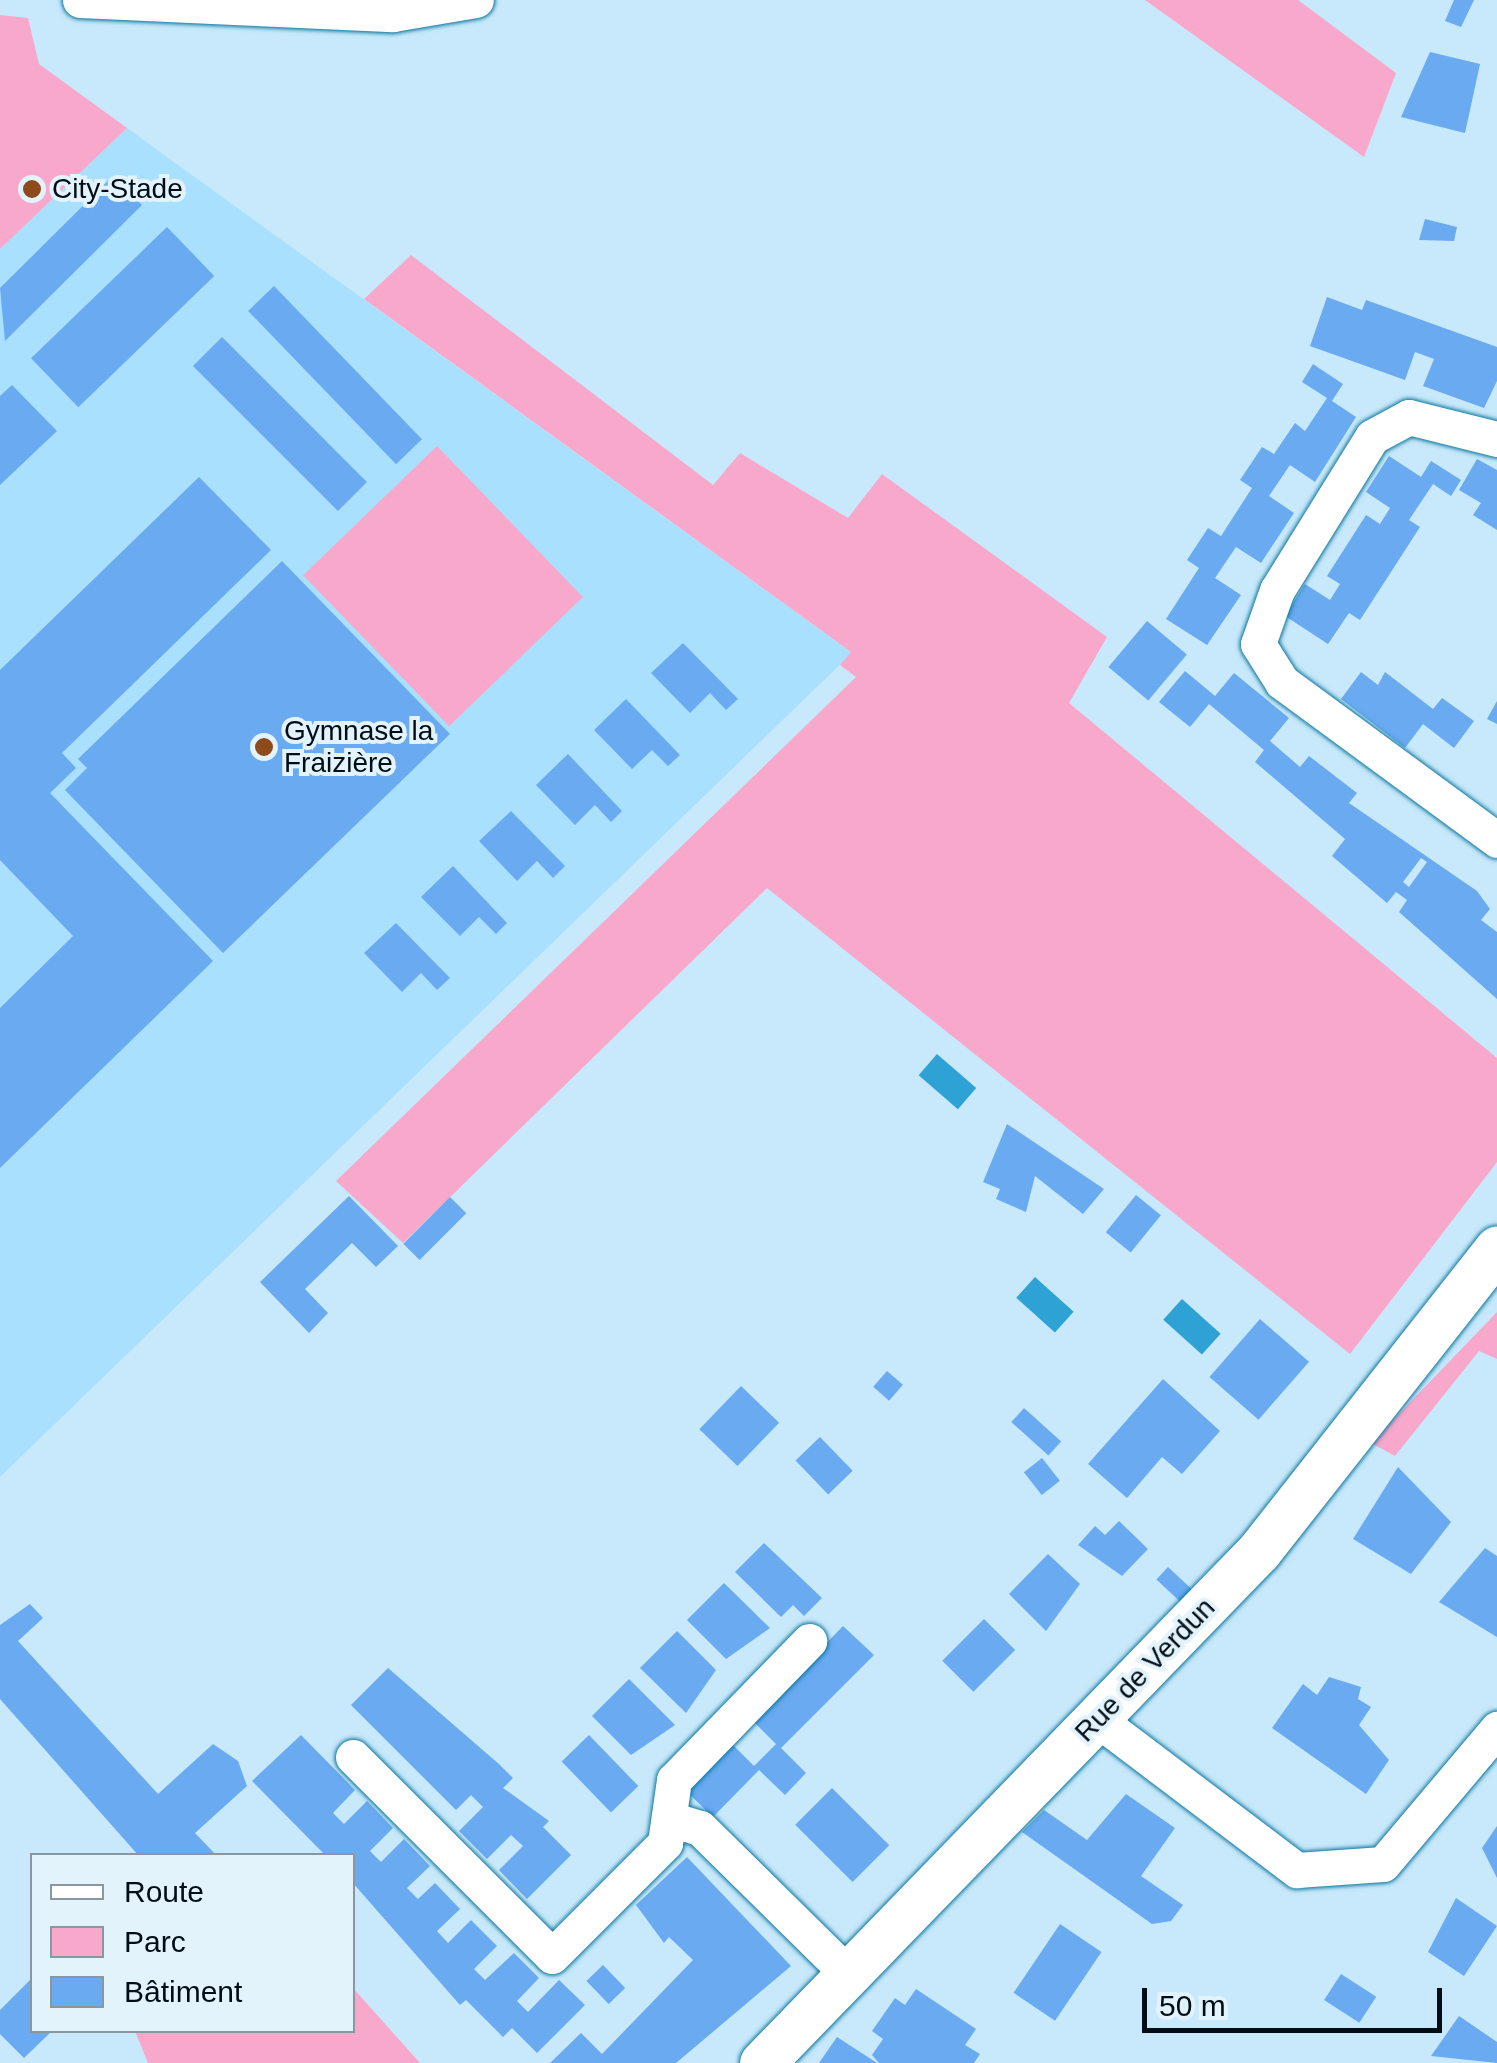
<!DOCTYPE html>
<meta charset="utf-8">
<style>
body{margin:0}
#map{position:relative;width:1497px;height:2063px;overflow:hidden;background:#c8e9fb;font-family:Arial,sans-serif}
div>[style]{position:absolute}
.built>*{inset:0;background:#a9e0fd}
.green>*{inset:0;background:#f8a8cb;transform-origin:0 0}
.water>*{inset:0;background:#2ea2d4;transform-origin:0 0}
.building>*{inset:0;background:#69aaf1;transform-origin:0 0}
.roads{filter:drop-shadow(0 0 2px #0b769f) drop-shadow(0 0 2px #0b769f)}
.minor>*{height:35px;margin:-17.5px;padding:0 17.5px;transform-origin:17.5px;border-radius:17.5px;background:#fff}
.tertiary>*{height:45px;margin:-22.5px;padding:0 22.5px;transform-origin:22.5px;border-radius:22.5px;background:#fff}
.dots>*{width:28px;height:28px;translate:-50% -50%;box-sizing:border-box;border:5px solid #e3f3fc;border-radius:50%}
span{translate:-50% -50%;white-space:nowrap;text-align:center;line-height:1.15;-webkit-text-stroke:8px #e3f3fc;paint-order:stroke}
.poi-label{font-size:28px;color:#000d16}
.left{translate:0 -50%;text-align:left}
.street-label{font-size:28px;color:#000d16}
.legend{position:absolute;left:30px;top:1853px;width:325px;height:180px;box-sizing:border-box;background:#e3f3fc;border:2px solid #8897a0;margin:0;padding:12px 18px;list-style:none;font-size:30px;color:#000d16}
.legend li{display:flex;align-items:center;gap:20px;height:50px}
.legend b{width:50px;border:2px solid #8897a0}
.scale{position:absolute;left:1142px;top:1988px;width:300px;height:45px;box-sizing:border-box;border:5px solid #000d16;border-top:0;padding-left:12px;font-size:30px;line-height:35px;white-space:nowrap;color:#000d16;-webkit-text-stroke:8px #e3f3fc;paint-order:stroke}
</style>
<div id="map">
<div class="built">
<i style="clip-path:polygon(127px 128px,852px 653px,0 1477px,0 249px)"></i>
</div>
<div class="green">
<i style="clip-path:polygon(1145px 0,1298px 0,1396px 73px,1364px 157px)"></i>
<i style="clip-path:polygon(0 15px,28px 18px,39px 64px,127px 128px,0 249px)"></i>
<i style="clip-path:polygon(411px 255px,713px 485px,740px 453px,848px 518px,882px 474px,1107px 637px,1069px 703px,1497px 1058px,1497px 1162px,1350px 1354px,767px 888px,403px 1243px,336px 1181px,856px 677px,840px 665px,851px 652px,364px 299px)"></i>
<i style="left:437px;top:446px;width:210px;height:186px;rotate:46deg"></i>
<i style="clip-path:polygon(1497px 1312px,1497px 1359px,1479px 1351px,1395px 1456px,1371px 1443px)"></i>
<i style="clip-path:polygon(353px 1988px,420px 2063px,148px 2063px,135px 2031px,352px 2030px)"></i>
</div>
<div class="water">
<i style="left:937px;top:1054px;width:52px;height:28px;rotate:41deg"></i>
<i style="left:1035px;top:1277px;width:52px;height:28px;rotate:42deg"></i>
<i style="left:1182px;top:1299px;width:52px;height:28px;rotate:42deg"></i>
</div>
<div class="building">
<i style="clip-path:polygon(1454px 0,1474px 0,1461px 27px,1445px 21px)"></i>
<i style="clip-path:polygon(1430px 52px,1480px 64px,1465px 133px,1401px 117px)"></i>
<i style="clip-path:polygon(113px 176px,142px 205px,5px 341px,0 288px)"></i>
<i style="clip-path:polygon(1425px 219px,1457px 227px,1454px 241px,1419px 240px)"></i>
<i style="left:167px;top:227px;width:68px;height:189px;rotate:46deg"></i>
<i style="left:274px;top:286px;width:213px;height:36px;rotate:46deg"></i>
<i style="clip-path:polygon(1327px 297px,1362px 310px,1366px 300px,1497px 347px,1497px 381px,1484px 408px,1423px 386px,1434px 359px,1415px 352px,1405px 380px,1310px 346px)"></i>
<i style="left:222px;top:337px;width:205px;height:41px;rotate:45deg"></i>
<i style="clip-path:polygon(1313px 364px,1343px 384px,1332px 401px,1356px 417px,1315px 482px,1290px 465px,1269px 496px,1294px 513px,1261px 563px,1236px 547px,1215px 578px,1241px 595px,1207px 645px,1166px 619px,1199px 568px,1187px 560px,1208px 528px,1221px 536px,1252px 488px,1240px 480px,1262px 447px,1274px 454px,1295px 423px,1305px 431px,1327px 398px,1302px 382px)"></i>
<i style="clip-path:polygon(12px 385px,57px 431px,0 485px,0 396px)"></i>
<i style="clip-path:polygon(1389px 456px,1421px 477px,1431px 461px,1461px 480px,1451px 496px,1433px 484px,1409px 520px,1420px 527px,1360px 620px,1349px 613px,1328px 644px,1285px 616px,1305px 584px,1330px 600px,1340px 584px,1327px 576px,1366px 515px,1380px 524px,1390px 508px,1366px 492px)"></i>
<i style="clip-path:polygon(1477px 459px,1497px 470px,1497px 530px,1473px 515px,1481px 503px,1459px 490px)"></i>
<i style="clip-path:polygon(199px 477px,271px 550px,62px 753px,76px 768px,50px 793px,213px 961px,0 1168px,0 1008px,73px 936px,0 860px,0 670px)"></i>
<i style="clip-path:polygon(282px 561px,450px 734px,223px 953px,65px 790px,87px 768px,78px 759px)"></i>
<i style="left:1147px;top:621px;width:52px;height:60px;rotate:40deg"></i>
<i style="clip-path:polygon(683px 643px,738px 699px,726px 710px,710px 693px,690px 713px,651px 673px)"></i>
<i style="clip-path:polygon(evenodd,1185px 671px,1215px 696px,1234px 673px,1289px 718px,1270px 741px,1300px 767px,1309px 756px,1357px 793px,1349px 803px,1477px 891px,1490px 909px,1481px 920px,1497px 932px,1497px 999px,1399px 912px,1407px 900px,1396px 892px,1387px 903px,1332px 856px,1345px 839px,1255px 762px,1264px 750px,1209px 704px,1190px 727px,1159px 702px,1185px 671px,1421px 858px,1427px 862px,1409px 887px,1403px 882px,1421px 858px)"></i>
<i style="clip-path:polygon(1361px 672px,1378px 685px,1385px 672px,1433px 709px,1442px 698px,1474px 721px,1454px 748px,1423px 724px,1405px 748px,1341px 699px)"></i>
<i style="clip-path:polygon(626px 699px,680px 755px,668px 766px,652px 750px,632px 769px,594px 730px)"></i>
<i style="clip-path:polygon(1497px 701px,1497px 724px,1487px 719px)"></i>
<i style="clip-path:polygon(568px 754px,622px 811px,611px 822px,595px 805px,575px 825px,536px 785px)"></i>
<i style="clip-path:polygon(511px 811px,565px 866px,553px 878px,537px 861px,517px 881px,479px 841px)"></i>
<i style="clip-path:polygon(453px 866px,507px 923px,496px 934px,479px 917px,460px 936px,421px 897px)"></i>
<i style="clip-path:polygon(396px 923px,450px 978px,437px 990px,421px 973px,402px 992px,364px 953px)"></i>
<i style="clip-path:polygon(1007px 1124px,1104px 1189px,1083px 1214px,1035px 1176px,1026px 1212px,996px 1199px,1000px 1189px,983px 1182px)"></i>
<i style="left:1136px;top:1195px;width:32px;height:48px;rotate:39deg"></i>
<i style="clip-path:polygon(349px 1196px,398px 1246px,376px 1267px,352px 1243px,305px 1289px,328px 1313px,309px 1333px,260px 1282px)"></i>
<i style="left:450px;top:1197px;width:23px;height:66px;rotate:45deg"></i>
<i style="left:1260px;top:1319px;width:65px;height:77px;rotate:41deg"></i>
<i style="left:887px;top:1371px;width:21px;height:21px;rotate:41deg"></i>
<i style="clip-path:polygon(1163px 1379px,1220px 1431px,1182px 1474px,1162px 1457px,1127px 1498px,1088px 1464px)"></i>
<i style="left:741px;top:1386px;width:53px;height:60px;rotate:44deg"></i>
<i style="left:1024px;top:1408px;width:50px;height:19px;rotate:42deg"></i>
<i style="left:820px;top:1437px;width:47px;height:34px;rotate:46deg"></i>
<i style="left:1042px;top:1458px;width:29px;height:23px;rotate:52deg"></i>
<i style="clip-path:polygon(1398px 1467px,1451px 1522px,1411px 1574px,1353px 1539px)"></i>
<i style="clip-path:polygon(1119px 1521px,1148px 1549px,1122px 1576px,1078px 1545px,1095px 1526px,1105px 1535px)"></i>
<i style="clip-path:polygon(764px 1543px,822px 1598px,804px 1616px,793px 1605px,781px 1617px,735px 1572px)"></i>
<i style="clip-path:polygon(1485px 1548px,1497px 1556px,1497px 1637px,1439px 1602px)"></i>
<i style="clip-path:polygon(1048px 1554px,1080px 1584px,1046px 1631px,1009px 1594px)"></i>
<i style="left:1168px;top:1567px;width:33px;height:17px;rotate:43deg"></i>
<i style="clip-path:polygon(724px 1583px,770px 1628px,726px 1659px,687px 1620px)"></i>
<i style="clip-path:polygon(30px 1604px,43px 1618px,18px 1641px,158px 1794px,213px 1744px,238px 1761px,247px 1786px,195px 1833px,217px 1856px,139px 1856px,0 1699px,0 1625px)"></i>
<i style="left:984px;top:1619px;width:44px;height:59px;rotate:45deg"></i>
<i style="clip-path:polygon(843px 1626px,874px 1655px,781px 1748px,806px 1773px,785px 1795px,759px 1770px,713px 1817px,684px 1789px,730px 1742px,754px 1766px,776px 1744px,752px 1720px)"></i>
<i style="clip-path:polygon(677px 1631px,716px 1670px,686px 1713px,640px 1668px)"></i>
<i style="clip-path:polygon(388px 1668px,500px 1765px,513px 1778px,503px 1788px,549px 1821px,543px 1827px,571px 1855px,527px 1899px,499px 1870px,523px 1846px,511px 1835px,487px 1859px,459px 1831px,483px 1807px,471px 1795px,456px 1810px,351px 1705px)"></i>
<i style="clip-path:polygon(1329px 1677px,1361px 1687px,1358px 1699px,1371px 1707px,1359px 1725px,1389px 1760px,1366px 1794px,1272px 1728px,1303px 1684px,1317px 1695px)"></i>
<i style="clip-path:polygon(629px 1679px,675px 1725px,631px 1755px,592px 1716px)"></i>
<i style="clip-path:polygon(301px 1735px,355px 1790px,333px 1813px,344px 1824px,367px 1801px,393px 1828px,370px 1851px,381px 1862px,404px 1839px,430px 1866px,407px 1888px,418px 1899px,435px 1883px,460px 1909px,437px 1931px,448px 1943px,471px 1920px,497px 1946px,474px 1969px,485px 1980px,514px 1953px,539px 1978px,517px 2001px,528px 2012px,559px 1980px,585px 2005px,537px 2053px,512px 2028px,503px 2037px,466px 2000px,460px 2005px,352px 1882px,352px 1856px,326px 1856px,252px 1781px)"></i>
<i style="left:589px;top:1735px;width:71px;height:38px;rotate:46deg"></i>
<i style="left:832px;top:1788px;width:81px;height:52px;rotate:45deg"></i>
<i style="clip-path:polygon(1126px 1794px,1175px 1828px,1141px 1876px,1183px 1905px,1171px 1921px,1152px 1924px,1022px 1832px,1044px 1810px,1087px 1840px)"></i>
<i style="clip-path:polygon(1497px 1826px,1497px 1878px,1482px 1848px)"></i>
<i style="clip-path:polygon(687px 1857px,791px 1966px,676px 2063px,550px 2063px,581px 2033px,602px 2054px,693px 1960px,669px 1937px,664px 1943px,636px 1905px)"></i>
<i style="clip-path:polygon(1456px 1898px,1497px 1926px,1464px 1976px,1428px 1952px)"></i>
<i style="left:1060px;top:1924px;width:50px;height:83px;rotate:34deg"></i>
<i style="left:603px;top:1965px;width:32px;height:23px;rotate:46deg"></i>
<i style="left:1341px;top:1974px;width:42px;height:31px;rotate:33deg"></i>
<i style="clip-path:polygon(32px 1978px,32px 2030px,53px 2030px,24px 2058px,0 2034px,0 2010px)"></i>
<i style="clip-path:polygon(916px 1989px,976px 2029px,965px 2045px,980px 2054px,974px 2063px,879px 2063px,872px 2055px,883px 2039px,872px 2031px,895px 1998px,905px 2005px)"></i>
<i style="clip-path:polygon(1459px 2016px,1497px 2042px,1497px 2063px,1431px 2056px)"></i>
<i style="clip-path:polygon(837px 2037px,877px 2063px,819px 2063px)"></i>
</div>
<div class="roads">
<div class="minor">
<i style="left:80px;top:0;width:313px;rotate:2.6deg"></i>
<i style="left:393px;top:14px;width:84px;rotate:-9.6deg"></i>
<i style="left:1497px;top:439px;width:91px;rotate:-166deg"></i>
<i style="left:1409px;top:417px;width:42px;rotate:151.6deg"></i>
<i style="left:1372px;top:437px;width:180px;rotate:121.8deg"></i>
<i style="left:1277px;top:590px;width:57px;rotate:109.4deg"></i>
<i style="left:1258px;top:644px;width:45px;rotate:57.7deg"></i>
<i style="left:1282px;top:682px;width:267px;rotate:36.3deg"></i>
<i style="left:1097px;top:1719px;width:251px;rotate:37.1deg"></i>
<i style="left:1297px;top:1870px;width:86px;rotate:-4deg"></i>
<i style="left:1383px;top:1864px;width:177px;rotate:-49.8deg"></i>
<i style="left:353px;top:1757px;width:281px;rotate:45deg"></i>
<i style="left:552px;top:1956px;width:160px;rotate:-45deg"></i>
<i style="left:665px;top:1843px;width:64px;rotate:-81.9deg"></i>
<i style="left:674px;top:1780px;width:194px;rotate:-45.8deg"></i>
<i style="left:670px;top:1819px;width:31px;rotate:17deg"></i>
<i style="left:700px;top:1828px;width:209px;rotate:44.6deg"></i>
</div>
<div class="tertiary">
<i style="left:762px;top:2063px;width:714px;rotate:-45.85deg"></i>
<i style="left:1259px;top:1551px;width:385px;rotate:-51.8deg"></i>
</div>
</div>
<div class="dots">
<i style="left:32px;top:189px;background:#8d4a1b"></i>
<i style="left:264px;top:747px;background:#8d4a1b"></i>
</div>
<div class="poi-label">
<span class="left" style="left:52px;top:189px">City-Stade</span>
<span class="left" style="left:284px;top:747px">Gymnase la<br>Fraizière</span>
</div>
<div class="street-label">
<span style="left:1145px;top:1670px;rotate:-46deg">Rue de Verdun</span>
</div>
<ul class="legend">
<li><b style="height:12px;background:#fff"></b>Route</li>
<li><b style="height:28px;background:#f8a8cb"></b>Parc</li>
<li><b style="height:28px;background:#69aaf1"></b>Bâtiment</li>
</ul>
<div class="scale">50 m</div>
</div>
